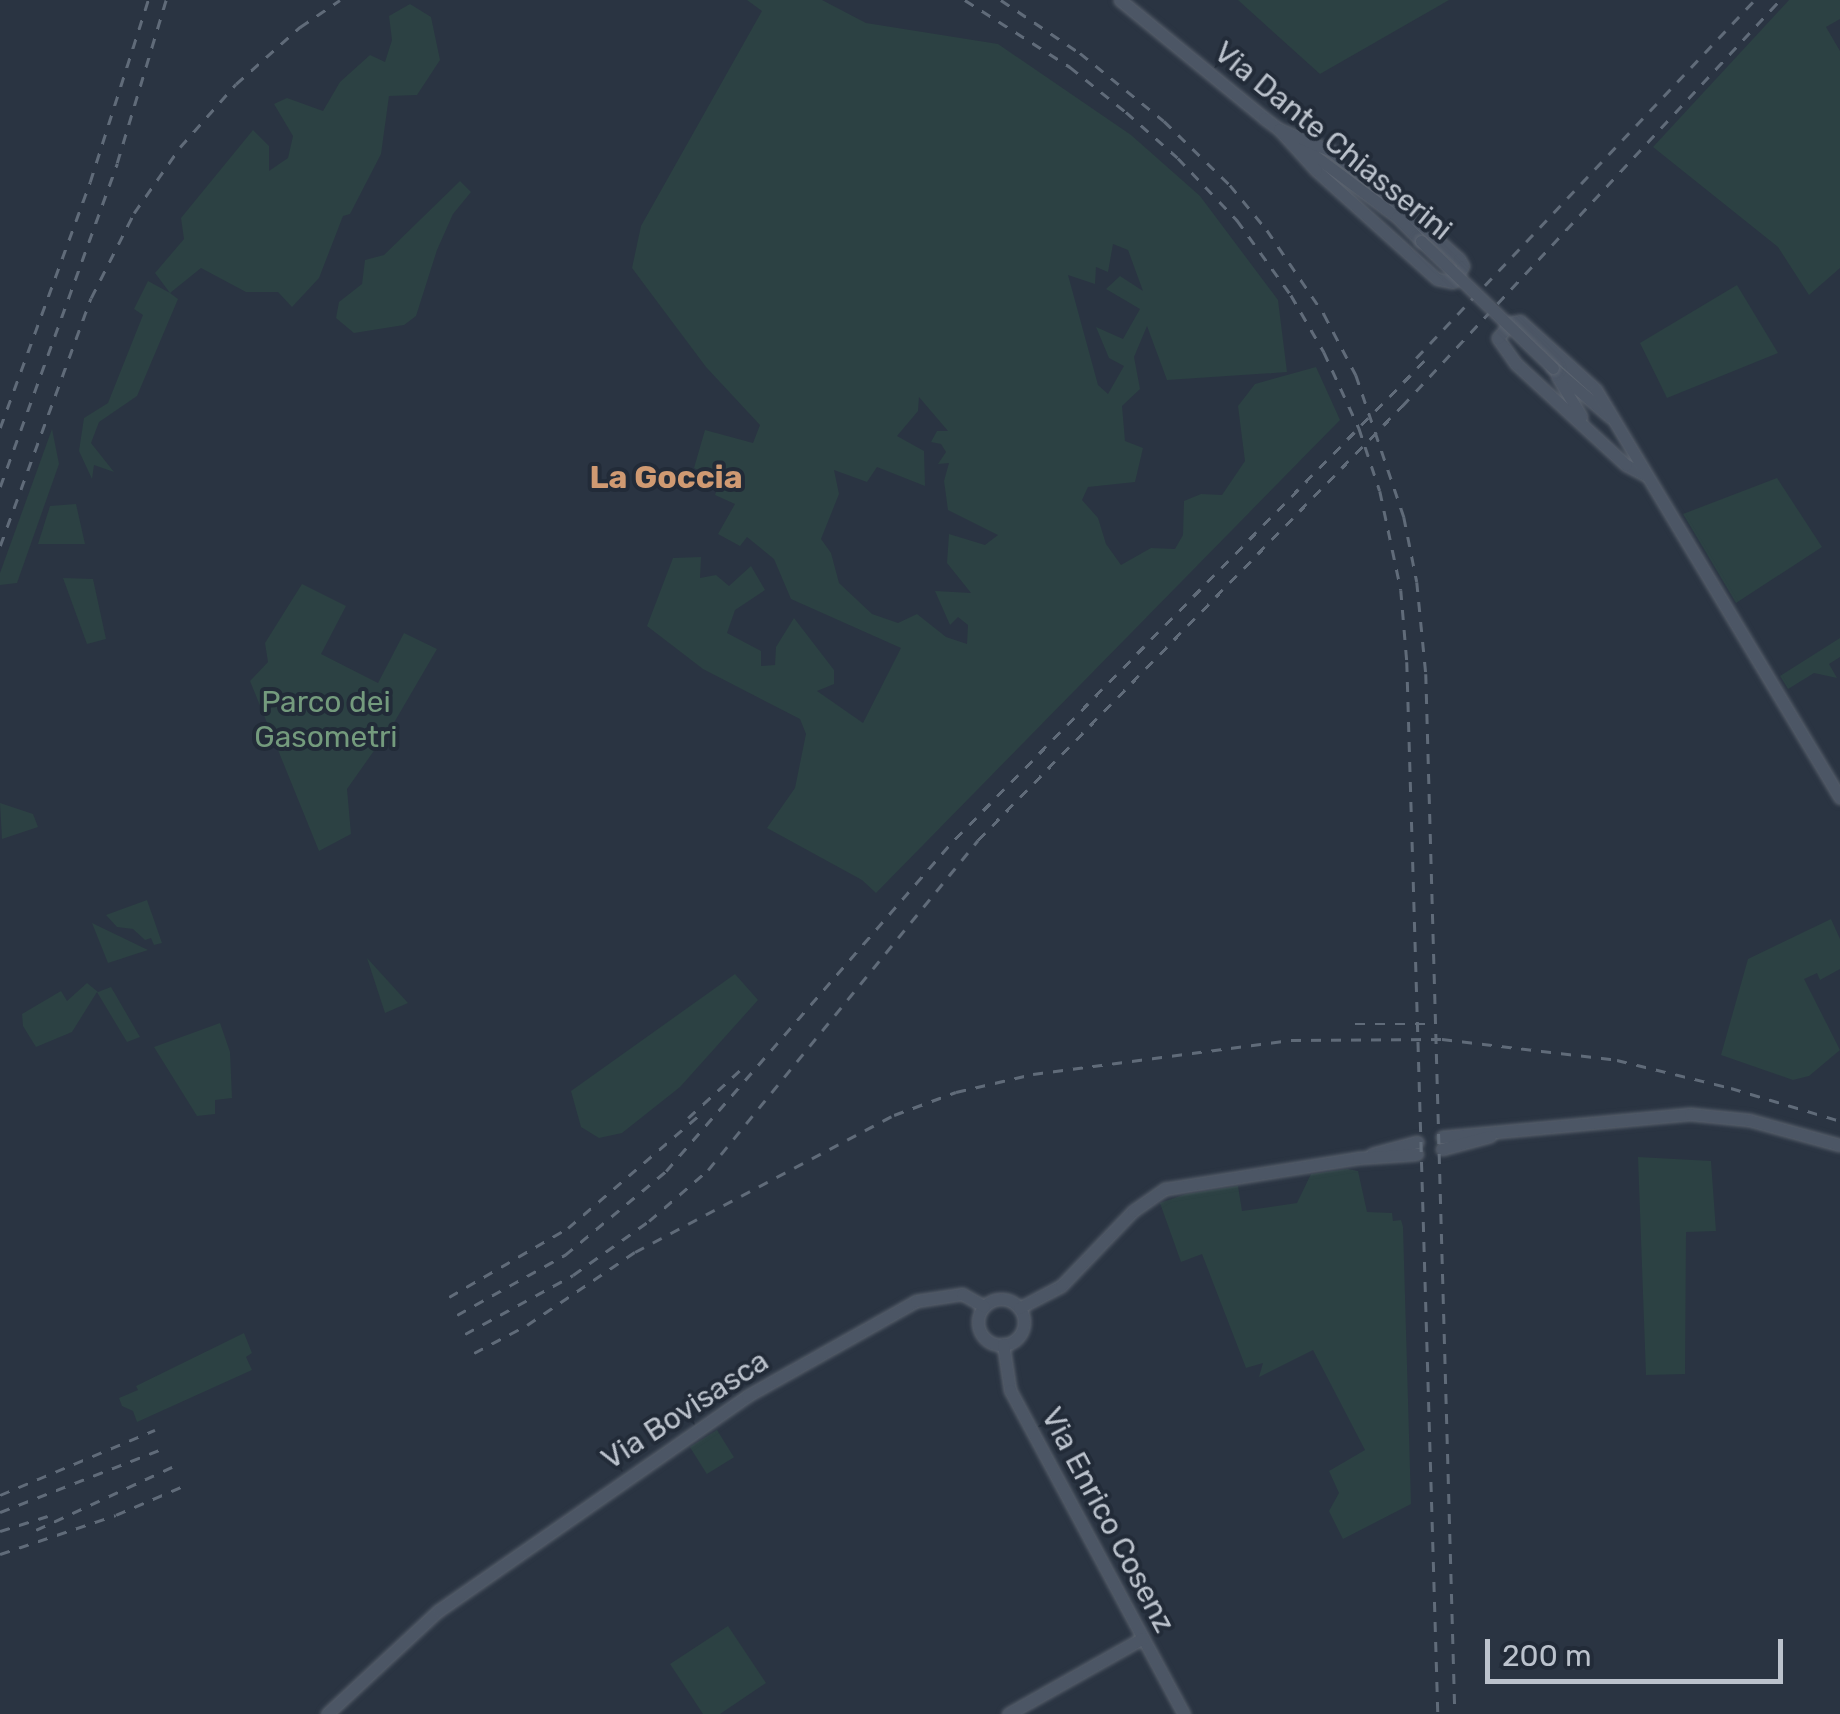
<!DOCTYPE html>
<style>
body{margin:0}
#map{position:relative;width:1840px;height:1714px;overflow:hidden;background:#2a3442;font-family:Rubik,sans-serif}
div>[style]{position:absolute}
.green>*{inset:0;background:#2c4143;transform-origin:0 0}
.roads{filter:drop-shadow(0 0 2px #5c6470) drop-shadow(0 0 2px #5c6470)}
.secondary>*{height:11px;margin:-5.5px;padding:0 5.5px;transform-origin:5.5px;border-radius:5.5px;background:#4c5665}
.secondary>.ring{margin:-5.5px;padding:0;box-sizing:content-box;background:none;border:11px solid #4c5665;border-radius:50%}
.rail>*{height:2.5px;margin-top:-1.25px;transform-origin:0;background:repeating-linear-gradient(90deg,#606b79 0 10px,transparent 0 20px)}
.bridges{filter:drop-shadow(0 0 2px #5c6470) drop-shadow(0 0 2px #5c6470)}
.secondary-bridge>*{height:11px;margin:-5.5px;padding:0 5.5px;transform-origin:5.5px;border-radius:5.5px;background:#4c5665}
span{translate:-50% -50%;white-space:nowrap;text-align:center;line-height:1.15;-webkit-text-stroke:8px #222b38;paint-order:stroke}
.street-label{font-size:30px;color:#bbc2cc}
.park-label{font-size:30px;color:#749b7d}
.neighbourhood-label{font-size:32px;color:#d09a72;font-weight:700}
.scale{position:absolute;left:1485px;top:1639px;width:298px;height:45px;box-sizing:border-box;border:5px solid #bbc2cc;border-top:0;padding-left:12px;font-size:30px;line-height:35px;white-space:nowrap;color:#bbc2cc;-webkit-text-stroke:8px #222b38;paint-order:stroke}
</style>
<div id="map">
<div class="green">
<i style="clip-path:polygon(evenodd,747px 0,822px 0,866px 23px,998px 44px,1131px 135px,1200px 196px,1278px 300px,1287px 372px,1167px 380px,1147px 326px,1134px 357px,1140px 389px,1122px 406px,1125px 441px,1143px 448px,1135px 482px,1088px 487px,1082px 500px,1098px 518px,1106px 544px,1121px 565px,1151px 548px,1175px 549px,1183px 535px,1184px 501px,1201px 494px,1222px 495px,1245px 461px,1238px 406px,1255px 384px,1316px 367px,1340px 420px,876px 893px,862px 880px,767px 828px,795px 788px,806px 734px,800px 719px,703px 669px,647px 626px,673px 558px,701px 557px,700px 578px,716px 575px,729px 586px,751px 566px,765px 590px,735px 610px,727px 633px,761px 651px,761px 666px,775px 665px,776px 647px,794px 618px,834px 670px,834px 684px,817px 691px,863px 723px,901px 648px,791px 599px,774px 559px,747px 537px,740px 546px,718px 534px,735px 504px,715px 495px,720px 480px,694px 468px,705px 430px,753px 443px,760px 425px,706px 367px,632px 268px,641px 226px,762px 11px,747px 0,1113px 244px,1128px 250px,1143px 291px,1120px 276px,1106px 289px,1140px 309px,1123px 339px,1096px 327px,1109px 358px,1124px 366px,1108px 394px,1098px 385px,1068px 275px,1095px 284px,1096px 267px,1108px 272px,1113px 244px,747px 0,919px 397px,948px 431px,937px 431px,931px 442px,941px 444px,946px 452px,938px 464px,949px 463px,944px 481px,948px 510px,998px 535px,985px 545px,949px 534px,947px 563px,971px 593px,935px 591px,950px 625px,958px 617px,968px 625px,967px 644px,946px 637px,917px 614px,898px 623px,872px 614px,839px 583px,831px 553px,821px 539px,839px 494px,834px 470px,867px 482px,877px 467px,925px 486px,924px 451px,897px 436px,918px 411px,919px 397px)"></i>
<i style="clip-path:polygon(1238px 0,1449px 0,1320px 74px)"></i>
<i style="clip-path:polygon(1789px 0,1840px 0,1840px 19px,1826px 27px,1840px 51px,1840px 268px,1809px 295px,1778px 247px,1653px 147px)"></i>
<i style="clip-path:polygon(410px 4px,431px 17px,440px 60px,417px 95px,389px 96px,381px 154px,350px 214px,343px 216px,319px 278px,292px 307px,278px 292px,246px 292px,201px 268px,170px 293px,178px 299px,137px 396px,99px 422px,91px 443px,114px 472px,94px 465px,92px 479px,79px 451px,84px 418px,108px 403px,143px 315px,134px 309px,148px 281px,170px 293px,155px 273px,184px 239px,181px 218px,253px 130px,269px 146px,269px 171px,288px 158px,293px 136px,274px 104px,287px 98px,323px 111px,340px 82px,370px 55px,385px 62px,392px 40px,389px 16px)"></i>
<i style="clip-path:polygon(460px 181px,471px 192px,453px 214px,437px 250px,416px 316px,404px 325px,354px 333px,336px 318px,339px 302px,362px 284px,365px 260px,384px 255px)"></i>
<i style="clip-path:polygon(1737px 285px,1778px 353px,1667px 398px,1640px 343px)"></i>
<i style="clip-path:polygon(52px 429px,59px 464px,17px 583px,0 585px,0 573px)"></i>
<i style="clip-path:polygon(1777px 478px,1822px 547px,1736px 603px,1683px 514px)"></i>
<i style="clip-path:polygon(76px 504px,85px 544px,38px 544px,50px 506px)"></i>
<i style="clip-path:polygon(63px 578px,93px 579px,106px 639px,87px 644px)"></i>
<i style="clip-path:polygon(302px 584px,346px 606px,321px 654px,378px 683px,404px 633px,437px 649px,395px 721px,347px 789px,351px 834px,319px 851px,250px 681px,268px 662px,265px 643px)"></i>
<i style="clip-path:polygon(1840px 638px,1840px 657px,1829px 664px,1837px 678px,1814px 673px,1788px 689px,1780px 676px)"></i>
<i style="clip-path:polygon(0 803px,33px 814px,38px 827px,2px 839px)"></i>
<i style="clip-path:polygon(147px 900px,162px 943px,154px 945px,151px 938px,145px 940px,133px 929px,117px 927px,106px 915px)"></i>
<i style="clip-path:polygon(1831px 919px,1840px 939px,1840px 969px,1820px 980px,1817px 973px,1804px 979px,1840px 1050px,1809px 1076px,1793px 1080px,1721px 1055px,1748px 959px)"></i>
<i style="clip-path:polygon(92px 923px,148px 950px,108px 963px)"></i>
<i style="clip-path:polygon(367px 958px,408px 1003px,385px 1013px)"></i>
<i style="clip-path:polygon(735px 974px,758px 1000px,680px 1087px,622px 1133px,599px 1138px,581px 1127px,571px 1091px)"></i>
<i style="clip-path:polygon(87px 983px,98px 992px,111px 987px,140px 1037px,127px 1042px,97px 992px,72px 1032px,36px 1047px,23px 1026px,22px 1014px,61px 991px,67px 1001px)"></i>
<i style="clip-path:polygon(220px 1023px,230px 1052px,232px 1098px,215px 1100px,215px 1114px,197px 1116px,154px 1047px)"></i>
<i style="clip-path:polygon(1638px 1157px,1711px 1161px,1716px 1231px,1686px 1232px,1685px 1374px,1646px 1375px)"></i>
<i style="clip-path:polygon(1347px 1169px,1358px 1171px,1367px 1212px,1392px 1213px,1393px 1221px,1401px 1220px,1403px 1227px,1411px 1504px,1343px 1539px,1329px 1511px,1339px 1493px,1329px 1471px,1365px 1450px,1313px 1350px,1259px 1377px,1263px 1363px,1246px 1368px,1202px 1254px,1181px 1262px,1160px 1203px,1186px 1194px,1238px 1186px,1242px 1211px,1297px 1203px,1311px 1174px)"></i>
<i style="clip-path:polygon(244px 1333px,252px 1353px,246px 1357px,252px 1370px,137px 1422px,133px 1411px,122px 1406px,119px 1398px,138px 1390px,136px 1386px)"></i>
<i style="left:717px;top:1430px;width:32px;height:32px;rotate:58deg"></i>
<i style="clip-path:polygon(728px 1626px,766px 1683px,720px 1714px,703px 1714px,670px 1664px)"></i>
</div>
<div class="roads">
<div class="secondary">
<i style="left:1120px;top:0;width:186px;rotate:39.3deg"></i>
<i style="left:1264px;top:118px;width:166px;rotate:36.7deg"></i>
<i style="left:1397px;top:217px;width:34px;rotate:45deg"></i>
<i style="left:1279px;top:129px;width:56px;rotate:22.9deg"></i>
<i style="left:1331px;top:151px;width:72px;rotate:37.7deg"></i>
<i style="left:1388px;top:195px;width:96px;rotate:42deg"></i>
<i style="left:1459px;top:259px;width:8px;rotate:60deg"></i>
<i style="left:1463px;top:266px;width:19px;rotate:122deg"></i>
<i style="left:1453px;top:282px;width:16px;rotate:-169deg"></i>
<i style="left:1437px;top:279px;width:163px;rotate:-138deg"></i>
<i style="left:1316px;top:170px;width:55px;rotate:-132.1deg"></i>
<i style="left:1553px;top:368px;width:75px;rotate:40.7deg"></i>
<i style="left:1557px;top:376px;width:47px;rotate:59deg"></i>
<i style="left:1645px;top:475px;width:21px;rotate:-152deg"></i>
<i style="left:1626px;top:465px;width:149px;rotate:-137.4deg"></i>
<i style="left:1516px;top:364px;width:32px;rotate:-125deg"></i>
<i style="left:1498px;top:338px;width:19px;rotate:-51deg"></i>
<i style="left:1510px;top:323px;width:10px;rotate:-11deg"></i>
<i style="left:1520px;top:321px;width:103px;rotate:42.2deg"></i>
<i style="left:1596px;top:390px;width:475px;rotate:59.1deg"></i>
<i style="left:1442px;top:1137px;width:249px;rotate:-5.3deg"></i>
<i style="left:1690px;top:1114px;width:59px;rotate:5.8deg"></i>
<i style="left:1749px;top:1120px;width:94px;rotate:15.4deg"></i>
<i style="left:1442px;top:1149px;width:50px;rotate:-15.2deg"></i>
<i style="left:1372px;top:1154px;width:47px;rotate:-14.9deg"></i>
<i class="ring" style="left:978px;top:1299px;width:35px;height:35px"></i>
<i style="left:1019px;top:1308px;width:47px;rotate:-27.6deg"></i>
<i style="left:1061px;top:1286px;width:104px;rotate:-46.2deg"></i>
<i style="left:1133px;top:1211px;width:39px;rotate:-35deg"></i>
<i style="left:1165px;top:1189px;width:195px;rotate:-9.1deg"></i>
<i style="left:1358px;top:1158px;width:59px;rotate:-3.9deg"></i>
<i style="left:1003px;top:1344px;width:47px;rotate:81.3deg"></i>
<i style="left:1010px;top:1390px;width:368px;rotate:61.8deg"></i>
<i style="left:327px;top:1714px;width:151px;rotate:-42.9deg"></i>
<i style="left:438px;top:1611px;width:376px;rotate:-34.8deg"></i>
<i style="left:747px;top:1396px;width:194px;rotate:-29.3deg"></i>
<i style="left:916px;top:1301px;width:47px;rotate:-8.7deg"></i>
<i style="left:962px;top:1294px;width:25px;rotate:29deg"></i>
<i style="left:1008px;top:1714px;width:155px;rotate:-29.4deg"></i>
</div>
</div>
<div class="rail">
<i style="left:965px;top:0;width:125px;rotate:32.5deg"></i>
<i style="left:1070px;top:67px;width:72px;rotate:38.8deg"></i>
<i style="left:1126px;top:112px;width:69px;rotate:41.5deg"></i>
<i style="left:1178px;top:158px;width:86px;rotate:46.4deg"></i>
<i style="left:1237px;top:220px;width:92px;rotate:54.2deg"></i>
<i style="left:1291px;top:295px;width:66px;rotate:59.9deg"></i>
<i style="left:1324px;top:352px;width:84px;rotate:65.3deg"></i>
<i style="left:1359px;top:428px;width:66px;rotate:71.6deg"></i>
<i style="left:1380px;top:491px;width:101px;rotate:78deg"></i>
<i style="left:1401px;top:590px;width:72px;rotate:85.2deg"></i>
<i style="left:1407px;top:662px;width:1052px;rotate:88.31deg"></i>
<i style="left:1001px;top:0;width:95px;rotate:33.9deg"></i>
<i style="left:1080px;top:53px;width:108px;rotate:39deg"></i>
<i style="left:1164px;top:121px;width:92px;rotate:44.1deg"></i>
<i style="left:1230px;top:185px;width:58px;rotate:50.6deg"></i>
<i style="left:1267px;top:230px;width:102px;rotate:55.8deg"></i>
<i style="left:1324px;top:314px;width:69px;rotate:62.3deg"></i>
<i style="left:1356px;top:375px;width:150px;rotate:71.3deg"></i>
<i style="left:1404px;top:517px;width:66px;rotate:78.7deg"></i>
<i style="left:1417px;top:582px;width:92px;rotate:84.4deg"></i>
<i style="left:1426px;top:674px;width:1040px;rotate:88.4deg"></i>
<i style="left:1416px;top:358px;width:492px;rotate:-46.6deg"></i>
<i style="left:0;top:428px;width:262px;rotate:-69.9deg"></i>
<i style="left:90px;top:182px;width:191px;rotate:-72.3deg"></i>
<i style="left:0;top:487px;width:344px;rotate:-70.1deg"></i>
<i style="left:117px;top:163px;width:170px;rotate:-73.3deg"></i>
<i style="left:0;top:546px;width:264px;rotate:-69.9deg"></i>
<i style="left:91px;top:298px;width:95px;rotate:-63.2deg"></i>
<i style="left:134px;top:213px;width:80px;rotate:-55.1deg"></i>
<i style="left:180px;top:147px;width:84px;rotate:-48.4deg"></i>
<i style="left:236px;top:84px;width:86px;rotate:-41.7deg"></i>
<i style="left:300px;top:27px;width:48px;rotate:-34deg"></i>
<i style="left:1355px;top:1024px;width:75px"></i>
<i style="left:688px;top:1118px;width:71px;rotate:-42.7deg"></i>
<i style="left:449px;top:1297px;width:138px;rotate:-30.1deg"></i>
<i style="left:568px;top:1228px;width:179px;rotate:-40.7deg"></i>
<i style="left:457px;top:1315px;width:124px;rotate:-29.1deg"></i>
<i style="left:565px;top:1255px;width:131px;rotate:-39.7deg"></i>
<i style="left:666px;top:1171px;width:440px;rotate:-49deg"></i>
<i style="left:955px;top:839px;width:680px;rotate:-45.54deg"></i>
<i style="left:465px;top:1334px;width:123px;rotate:-28.6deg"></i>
<i style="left:573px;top:1275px;width:93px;rotate:-35.4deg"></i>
<i style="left:649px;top:1221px;width:78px;rotate:-40.8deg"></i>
<i style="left:708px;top:1170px;width:426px;rotate:-50.7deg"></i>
<i style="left:978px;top:840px;width:607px;rotate:-45.67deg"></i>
<i style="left:1402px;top:406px;width:555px;rotate:-47.05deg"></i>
<i style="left:474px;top:1353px;width:60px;rotate:-27.8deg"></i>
<i style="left:527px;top:1325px;width:130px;rotate:-34.1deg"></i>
<i style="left:635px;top:1252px;width:293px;rotate:-27.9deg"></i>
<i style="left:894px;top:1115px;width:66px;rotate:-20.4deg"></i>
<i style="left:956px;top:1092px;width:79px;rotate:-13.2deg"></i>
<i style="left:1033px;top:1074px;width:260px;rotate:-7.5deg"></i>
<i style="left:1291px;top:1040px;width:151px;rotate:-0.4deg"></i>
<i style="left:1442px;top:1039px;width:176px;rotate:6.8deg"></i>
<i style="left:1617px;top:1060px;width:117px;rotate:13.8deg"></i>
<i style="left:1731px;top:1088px;width:114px;rotate:16.8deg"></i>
<i style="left:0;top:1495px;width:168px;rotate:-22.8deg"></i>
<i style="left:0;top:1512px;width:176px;rotate:-21.3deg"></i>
<i style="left:36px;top:1530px;width:150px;rotate:-24.9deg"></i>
<i style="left:0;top:1531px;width:50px;rotate:-17.4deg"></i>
<i style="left:0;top:1554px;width:122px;rotate:-18.6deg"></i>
<i style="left:116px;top:1515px;width:71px;rotate:-23.3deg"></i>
</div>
<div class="bridges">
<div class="secondary-bridge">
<i style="left:1421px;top:241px;width:183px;rotate:43.9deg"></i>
</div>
</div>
<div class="street-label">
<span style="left:1333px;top:141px;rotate:39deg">Via Dante Chiasserini</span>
<span style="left:685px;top:1410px;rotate:-33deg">Via Bovisasca</span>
<span style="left:1108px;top:1520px;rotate:62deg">Via Enrico Cosenz</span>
</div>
<div class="park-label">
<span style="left:326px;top:719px">Parco dei<br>Gasometri</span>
</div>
<div class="neighbourhood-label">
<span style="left:666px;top:477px">La Goccia</span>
</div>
<div class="scale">200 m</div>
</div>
